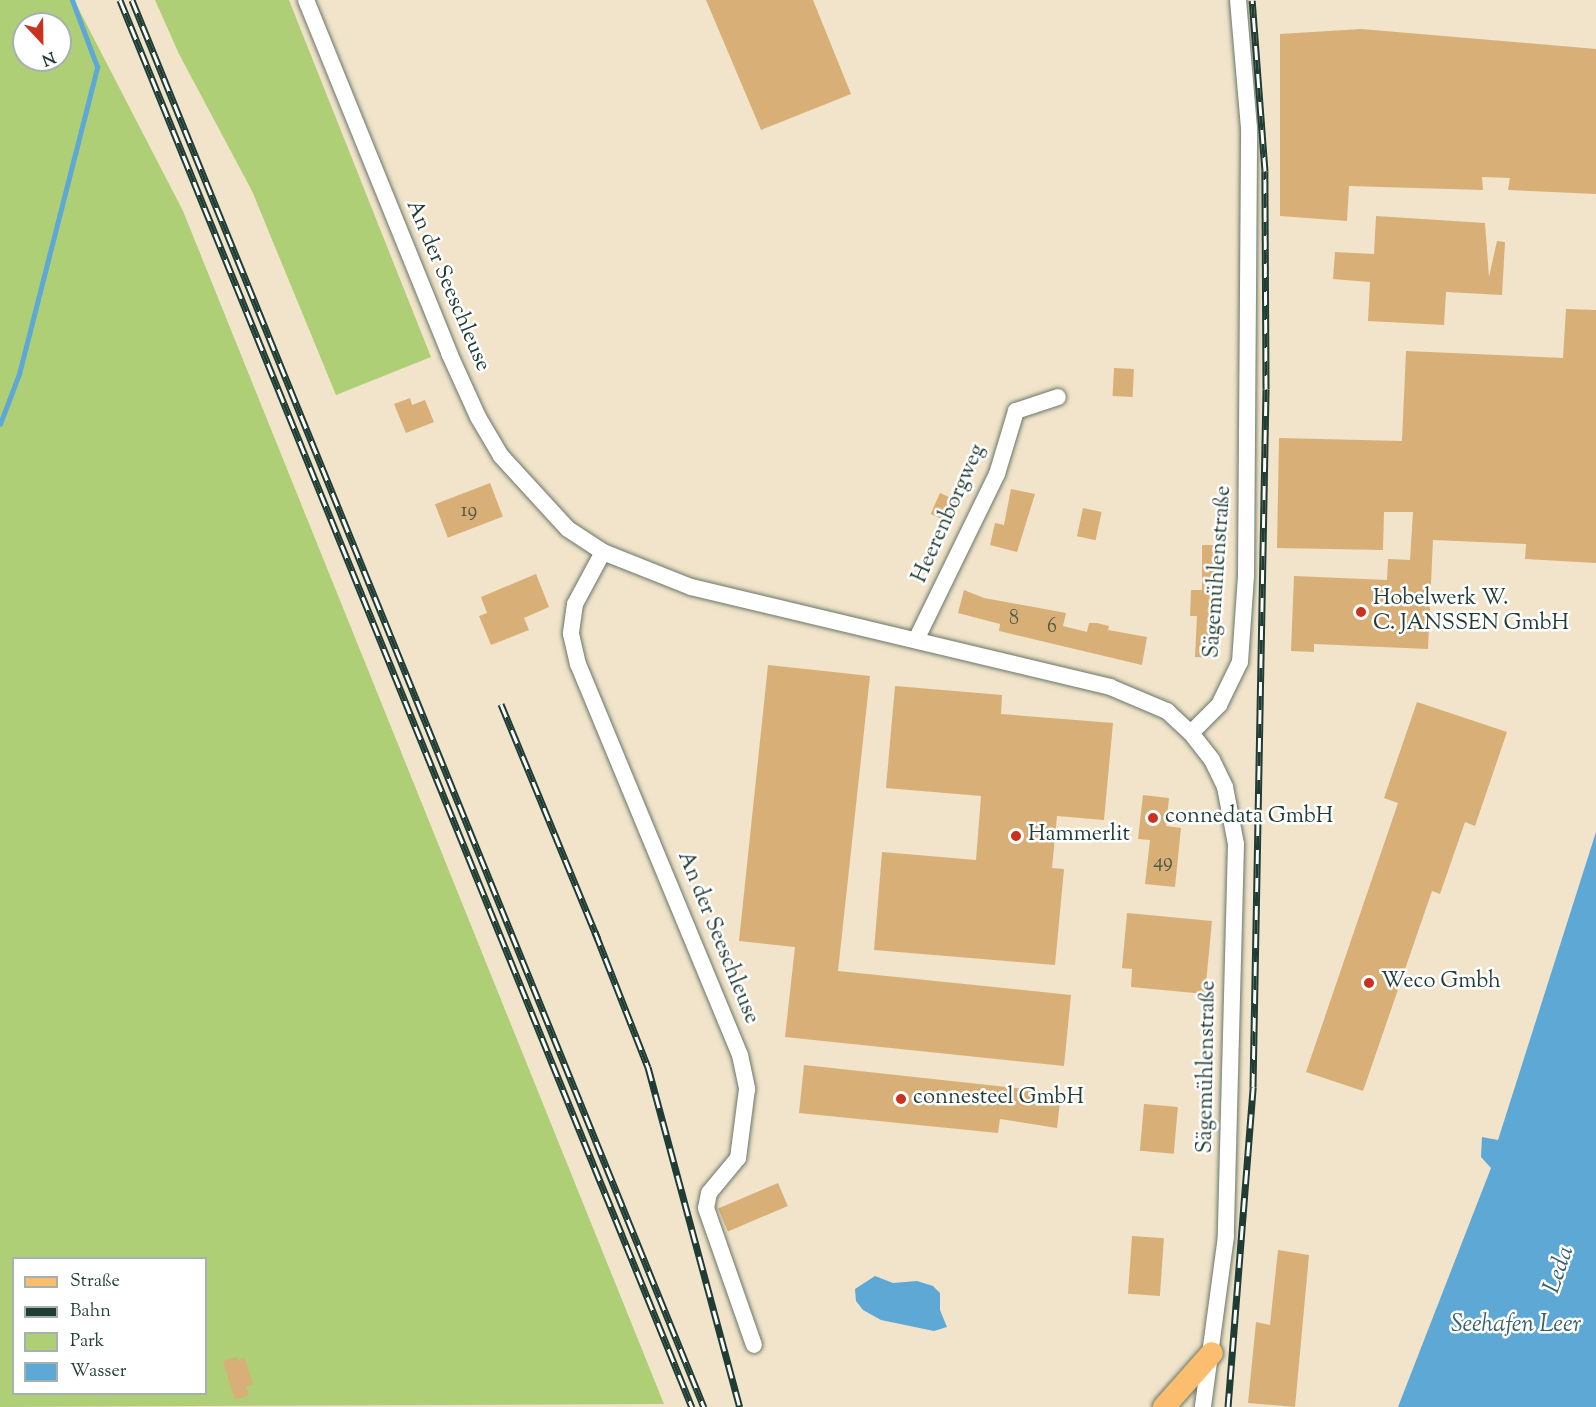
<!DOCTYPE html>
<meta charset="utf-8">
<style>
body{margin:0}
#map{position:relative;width:1596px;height:1407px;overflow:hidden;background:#f1e4ca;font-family:"Sorts Mill Goudy",serif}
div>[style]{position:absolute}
.green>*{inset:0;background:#afcf76}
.water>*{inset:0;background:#5ea8d6}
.stream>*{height:4.5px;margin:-2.25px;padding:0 2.25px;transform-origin:2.25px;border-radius:2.25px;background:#5ea8d6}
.building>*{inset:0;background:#d8af77;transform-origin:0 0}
.roads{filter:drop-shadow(0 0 2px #687768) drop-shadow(0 0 2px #687768)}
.minor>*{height:16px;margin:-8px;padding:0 8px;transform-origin:8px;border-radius:8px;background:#fff}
.major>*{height:22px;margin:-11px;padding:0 11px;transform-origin:11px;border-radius:11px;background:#fbbd6e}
.rail>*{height:7px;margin-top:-3.5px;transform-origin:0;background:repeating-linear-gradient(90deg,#fff 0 14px,#1f3d34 0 28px);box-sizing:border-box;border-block:2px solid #1f3d34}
.dots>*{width:16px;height:16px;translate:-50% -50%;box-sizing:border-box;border:3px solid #fff;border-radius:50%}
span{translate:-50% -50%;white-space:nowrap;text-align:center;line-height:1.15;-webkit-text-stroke:5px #fff;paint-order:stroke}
.number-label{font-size:20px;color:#4d5a45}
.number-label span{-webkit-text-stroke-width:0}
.street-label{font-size:22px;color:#1f3d34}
.poi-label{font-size:22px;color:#1f3d34}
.left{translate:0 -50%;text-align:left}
.water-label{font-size:24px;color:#35626d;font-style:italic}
.legend{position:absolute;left:12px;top:1257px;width:195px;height:138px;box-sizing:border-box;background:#fff;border:2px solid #a5b1ae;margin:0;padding:8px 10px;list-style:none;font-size:18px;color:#1f3d34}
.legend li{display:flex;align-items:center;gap:12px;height:30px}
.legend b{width:30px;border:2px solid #a5b1ae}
.north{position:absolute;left:12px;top:12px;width:60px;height:60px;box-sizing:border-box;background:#fff;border:2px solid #a5b1ae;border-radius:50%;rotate:158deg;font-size:16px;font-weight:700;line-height:24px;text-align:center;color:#1f3d34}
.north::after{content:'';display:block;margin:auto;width:21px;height:27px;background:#c8321e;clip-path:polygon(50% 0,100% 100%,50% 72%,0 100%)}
</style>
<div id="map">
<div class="green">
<i style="clip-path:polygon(evenodd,0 0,74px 0,183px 211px,664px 1404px,0 1407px,0 0,24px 24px,60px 24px,60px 60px,24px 60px,24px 24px,0 0,14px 1258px,206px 1258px,206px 1394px,14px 1394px,14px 1258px)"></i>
<i style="clip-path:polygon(155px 0,289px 0,431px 357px,336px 395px,252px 191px,179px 54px)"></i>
</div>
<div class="water">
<i style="clip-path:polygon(1596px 832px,1596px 1407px,1398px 1407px,1491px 1168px,1481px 1157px,1482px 1137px,1498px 1140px)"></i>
<i style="clip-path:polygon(875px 1276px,893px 1283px,917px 1281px,933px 1286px,940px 1293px,940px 1310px,947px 1327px,934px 1331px,881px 1320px,863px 1310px,856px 1301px,855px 1289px)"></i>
</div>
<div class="stream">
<i style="left:0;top:424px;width:53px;rotate:-69.2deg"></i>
<i style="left:19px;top:374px;width:317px;rotate:-75.7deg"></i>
<i style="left:97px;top:67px;width:72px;rotate:-110.5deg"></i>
</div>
<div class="building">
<i style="clip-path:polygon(706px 0,813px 0,851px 94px,761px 130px)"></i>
<i style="clip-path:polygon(1361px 29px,1596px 49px,1596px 194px,1508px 190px,1510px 178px,1482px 177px,1483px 190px,1349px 186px,1347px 221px,1280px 216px,1280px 34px)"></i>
<i style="clip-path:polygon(1376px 216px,1485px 223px,1489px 277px,1497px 241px,1505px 242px,1502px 295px,1446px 292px,1444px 325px,1368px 321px,1370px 282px,1333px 279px,1335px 252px,1374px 254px)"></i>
<i style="clip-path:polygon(1566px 309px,1596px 310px,1596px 563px,1525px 559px,1526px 544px,1433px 540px,1428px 649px,1314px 644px,1314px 652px,1291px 651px,1294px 576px,1387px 580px,1388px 559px,1410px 560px,1413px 512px,1384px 512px,1383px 550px,1277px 548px,1279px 438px,1402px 441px,1406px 351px,1563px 358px)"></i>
<i style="left:1114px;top:368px;width:20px;height:28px;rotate:3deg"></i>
<i style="clip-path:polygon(410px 398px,412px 405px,425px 400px,434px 422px,406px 433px,394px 404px)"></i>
<i style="left:490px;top:483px;width:36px;height:59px;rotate:69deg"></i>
<i style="clip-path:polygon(1011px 489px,1035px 494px,1017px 552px,990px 545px,995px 523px,1004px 525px)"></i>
<i style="left:940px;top:493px;width:22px;height:23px;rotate:24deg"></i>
<i style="left:1083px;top:508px;width:19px;height:29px;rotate:12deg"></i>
<i style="clip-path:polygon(1202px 545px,1225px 545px,1225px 574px,1217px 573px,1217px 658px,1195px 657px,1197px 616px,1190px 616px,1191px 590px,1202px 590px)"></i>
<i style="clip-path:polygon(536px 574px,549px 607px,524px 618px,529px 630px,491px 645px,479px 616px,487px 613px,481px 597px)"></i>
<i style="clip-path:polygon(964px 590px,984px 598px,1066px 613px,1063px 626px,1087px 632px,1089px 623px,1097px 623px,1109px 626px,1108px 630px,1147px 637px,1142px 665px,999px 631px,1000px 624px,958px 613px)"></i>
<i style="clip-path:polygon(768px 665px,870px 676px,838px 971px,1071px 995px,1064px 1066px,785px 1037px,795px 947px,739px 941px)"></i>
<i style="clip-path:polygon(895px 686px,1002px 695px,1001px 714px,1113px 723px,1104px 820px,1057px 816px,1052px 868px,1064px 869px,1055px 965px,874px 950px,882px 852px,976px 860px,981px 796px,886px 788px)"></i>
<i style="clip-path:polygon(1417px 702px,1507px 732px,1475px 826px,1465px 822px,1440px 894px,1432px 891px,1363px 1091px,1306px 1072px,1398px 803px,1384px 798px)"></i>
<i style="clip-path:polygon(1143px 795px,1169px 798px,1166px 826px,1181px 828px,1175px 887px,1145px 884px,1150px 840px,1138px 839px)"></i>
<i style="clip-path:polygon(1127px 913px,1212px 921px,1205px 994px,1131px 987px,1132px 969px,1122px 968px)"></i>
<i style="clip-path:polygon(804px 1065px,1061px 1093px,1057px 1128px,1000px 1119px,998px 1133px,799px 1113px)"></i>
<i style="left:1144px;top:1104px;width:34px;height:47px;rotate:5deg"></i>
<i style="left:778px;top:1183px;width:25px;height:65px;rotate:67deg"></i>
<i style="left:1132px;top:1236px;width:32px;height:58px;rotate:4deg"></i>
<i style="clip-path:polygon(1278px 1250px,1309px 1255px,1295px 1407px,1248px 1403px,1256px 1322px,1270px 1325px)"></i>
<i style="clip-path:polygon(237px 1357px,238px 1360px,245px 1358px,253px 1384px,246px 1386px,249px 1395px,235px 1400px,223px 1361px)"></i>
</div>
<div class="roads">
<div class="minor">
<i style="left:306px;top:0;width:381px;rotate:67.9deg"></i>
<i style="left:449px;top:353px;width:70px;rotate:65.6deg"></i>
<i style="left:478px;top:417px;width:45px;rotate:59.5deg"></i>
<i style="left:501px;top:456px;width:99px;rotate:47.5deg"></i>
<i style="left:568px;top:529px;width:42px;rotate:33.3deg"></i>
<i style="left:603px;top:552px;width:95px;rotate:21.7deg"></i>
<i style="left:691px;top:587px;width:431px;rotate:13.4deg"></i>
<i style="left:1110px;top:687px;width:62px;rotate:22.8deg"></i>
<i style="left:1167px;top:711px;width:33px;rotate:43deg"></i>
<i style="left:1191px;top:733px;width:34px;rotate:52deg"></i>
<i style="left:1212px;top:760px;width:30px;rotate:64deg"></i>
<i style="left:1225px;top:787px;width:58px;rotate:79.1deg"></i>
<i style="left:1236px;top:844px;width:392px;rotate:91.5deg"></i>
<i style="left:1226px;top:1236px;width:173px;rotate:97.7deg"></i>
<i style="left:603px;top:552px;width:59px;rotate:118.3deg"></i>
<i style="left:575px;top:604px;width:30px;rotate:98deg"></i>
<i style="left:571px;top:634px;width:31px;rotate:77deg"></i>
<i style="left:578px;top:664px;width:423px;rotate:67.5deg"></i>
<i style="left:740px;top:1055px;width:35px;rotate:78deg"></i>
<i style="left:747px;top:1089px;width:70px;rotate:97.4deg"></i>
<i style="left:738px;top:1158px;width:45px;rotate:129.6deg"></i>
<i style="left:709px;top:1193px;width:15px;rotate:101deg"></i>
<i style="left:706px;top:1208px;width:145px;rotate:70.7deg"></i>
<i style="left:916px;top:640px;width:185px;rotate:-64deg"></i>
<i style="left:997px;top:474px;width:66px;rotate:-73.2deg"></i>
<i style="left:1016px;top:411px;width:44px;rotate:-18.4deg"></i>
<i style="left:1191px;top:733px;width:40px;rotate:-45deg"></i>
<i style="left:1219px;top:705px;width:48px;rotate:-64deg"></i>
<i style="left:1240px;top:662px;width:86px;rotate:-86deg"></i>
<i style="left:1246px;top:576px;width:448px;rotate:-89.6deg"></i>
<i style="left:1249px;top:128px;width:128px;rotate:-94.9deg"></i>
</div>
<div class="major">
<i style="left:1164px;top:1407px;width:72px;rotate:-48.4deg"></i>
</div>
</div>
<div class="rail">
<i style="left:120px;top:0;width:1519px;rotate:67.88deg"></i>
<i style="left:132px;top:0;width:1519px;rotate:67.88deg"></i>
<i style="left:501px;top:704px;width:254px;rotate:67.6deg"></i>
<i style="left:595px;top:932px;width:145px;rotate:68.6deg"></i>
<i style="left:648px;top:1067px;width:352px;rotate:74.9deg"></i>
<i style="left:1228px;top:1407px;width:321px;rotate:-85.5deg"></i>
<i style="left:1253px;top:1087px;width:698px;rotate:-88.93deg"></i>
<i style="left:1266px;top:389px;width:218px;rotate:-90.3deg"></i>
<i style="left:1265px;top:171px;width:171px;rotate:-94.3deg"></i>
</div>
<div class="dots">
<i style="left:1361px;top:612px;background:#c8321e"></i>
<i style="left:1153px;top:818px;background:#c8321e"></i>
<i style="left:1016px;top:836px;background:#c8321e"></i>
<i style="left:1369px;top:983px;background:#c8321e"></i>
<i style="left:901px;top:1099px;background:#c8321e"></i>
</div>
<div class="number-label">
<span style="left:469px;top:511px">19</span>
<span style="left:1014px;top:619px">8</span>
<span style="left:1052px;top:627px">6</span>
<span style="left:1163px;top:862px">49</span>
</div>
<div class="street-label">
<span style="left:447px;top:286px;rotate:67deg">An der Seeschleuse</span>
<span style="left:950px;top:514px;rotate:-66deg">Heerenborgweg</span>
<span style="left:1219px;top:572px;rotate:-86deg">Sägemühlenstraße</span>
<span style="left:717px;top:938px;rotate:68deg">An der Seeschleuse</span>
<span style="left:1208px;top:1067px;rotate:-89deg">Sägemühlenstraße</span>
</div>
<div class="poi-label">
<span class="left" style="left:1373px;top:612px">Hobelwerk W.<br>C. JANSSEN GmbH</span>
<span class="left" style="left:1165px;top:818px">connedata GmbH</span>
<span class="left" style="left:1028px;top:836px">Hammerlit</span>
<span class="left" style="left:1381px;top:983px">Weco Gmbh</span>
<span class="left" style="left:913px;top:1099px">connesteel GmbH</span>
</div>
<div class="water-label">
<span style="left:1560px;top:1270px;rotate:-71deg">Leda</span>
<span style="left:1516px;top:1326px">Seehafen Leer</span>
</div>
<ul class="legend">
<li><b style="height:8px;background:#fbbd6e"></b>Straße</li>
<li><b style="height:8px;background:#1f3d34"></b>Bahn</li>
<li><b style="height:16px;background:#afcf76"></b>Park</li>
<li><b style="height:16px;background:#5ea8d6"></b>Wasser</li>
</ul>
<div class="north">N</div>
</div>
